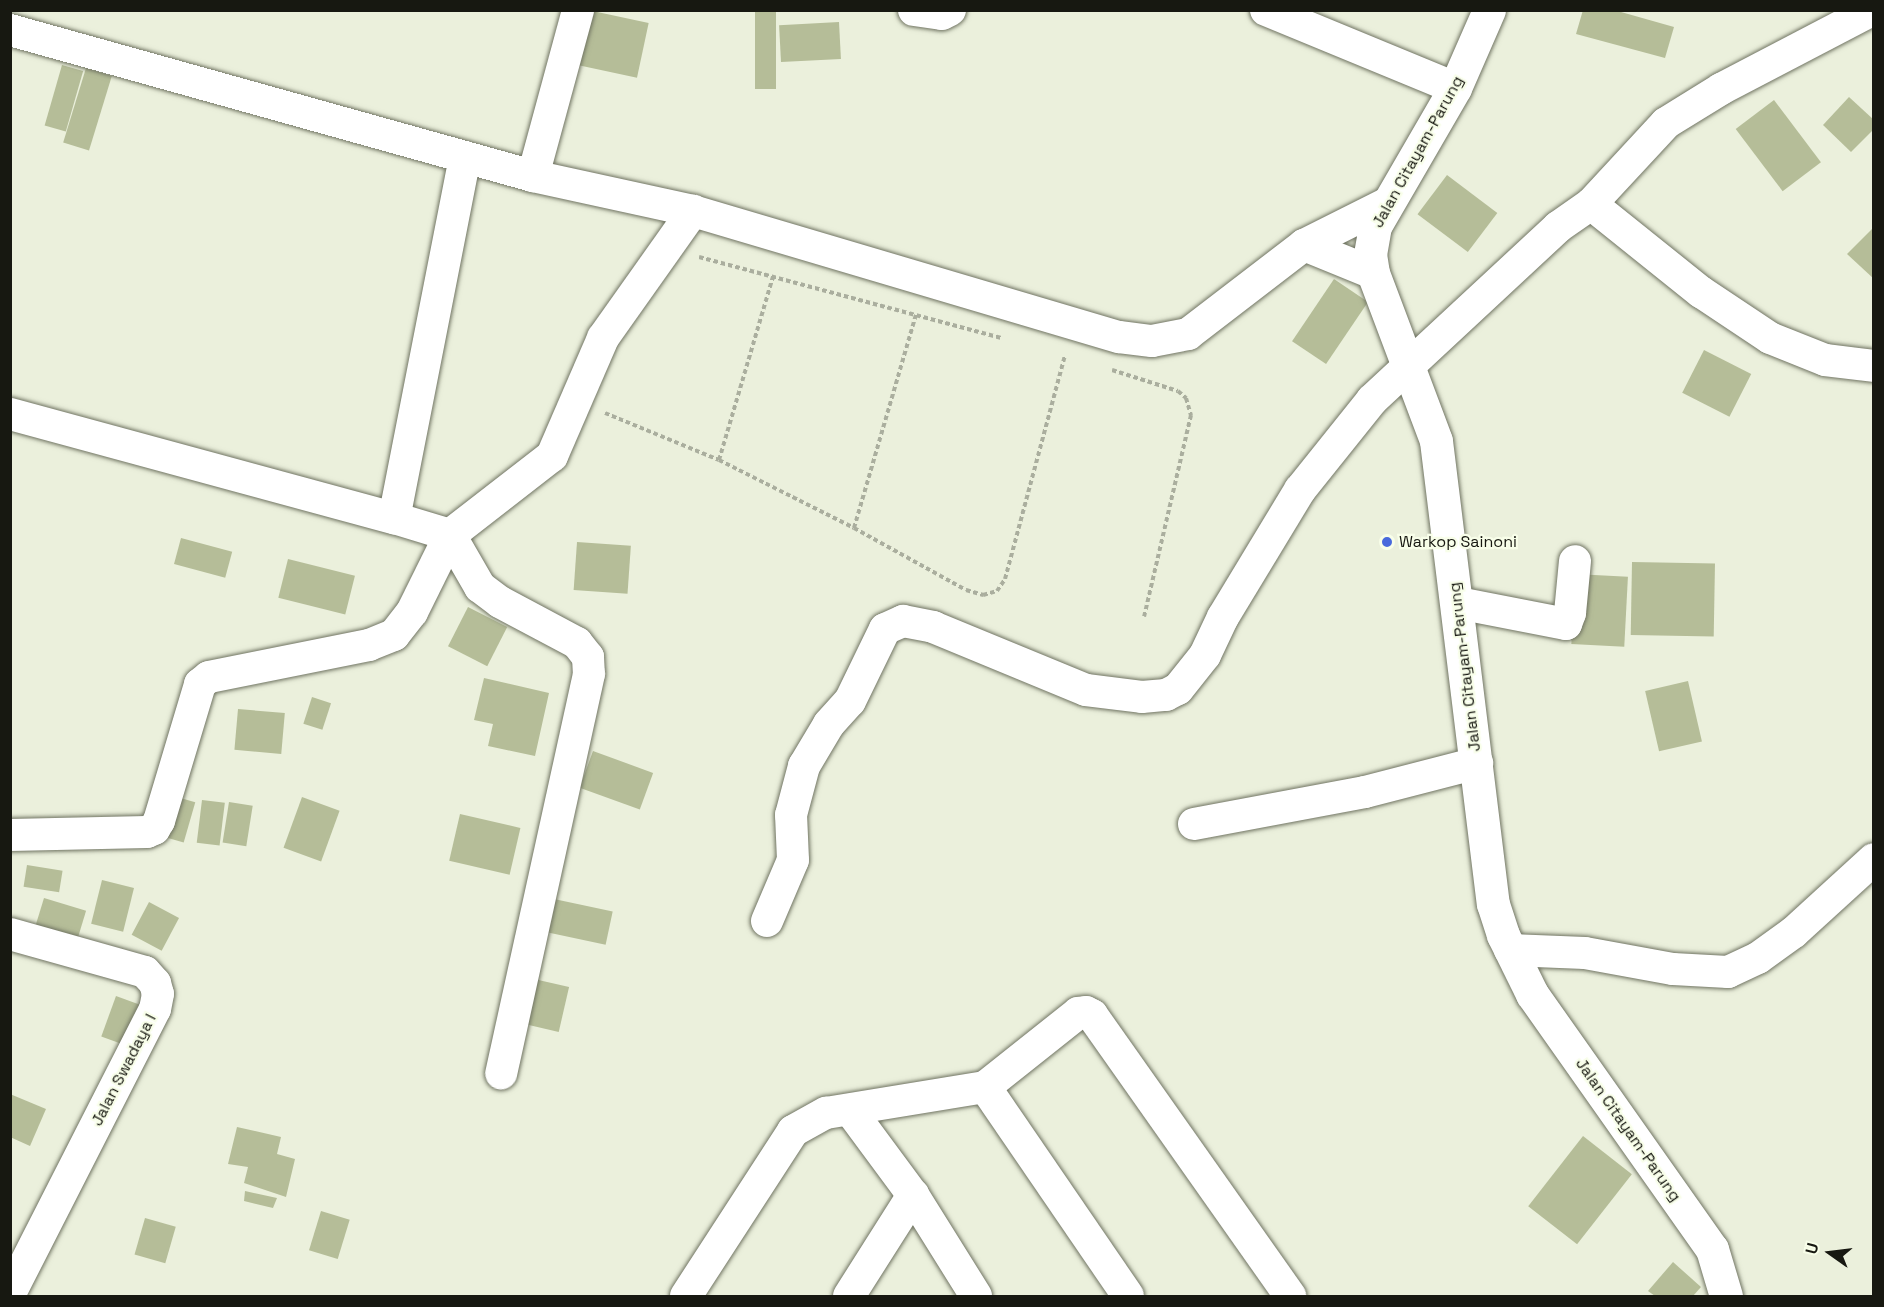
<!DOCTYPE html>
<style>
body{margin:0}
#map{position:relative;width:1884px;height:1307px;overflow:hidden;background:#ebf0dc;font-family:"Space Grotesk",sans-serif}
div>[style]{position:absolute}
.building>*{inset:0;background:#b5bd98;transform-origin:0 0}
.path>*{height:4px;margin-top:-2px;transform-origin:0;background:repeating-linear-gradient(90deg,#aaae9e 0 4.5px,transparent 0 7.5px)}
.roads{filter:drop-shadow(0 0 2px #707462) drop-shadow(0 0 2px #707462)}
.minor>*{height:32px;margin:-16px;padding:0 16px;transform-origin:16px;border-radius:16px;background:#fff}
.tertiary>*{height:33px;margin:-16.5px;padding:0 16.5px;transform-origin:16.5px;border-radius:16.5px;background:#fff}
.dots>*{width:16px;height:16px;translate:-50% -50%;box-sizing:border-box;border:3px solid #f8fee9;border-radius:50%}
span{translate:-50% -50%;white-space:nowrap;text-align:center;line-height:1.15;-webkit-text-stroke:4.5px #f8fee9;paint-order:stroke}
.street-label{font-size:16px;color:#171811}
.poi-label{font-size:16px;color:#171811}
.left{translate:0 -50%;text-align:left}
.frame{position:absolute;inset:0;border:12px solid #171811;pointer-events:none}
.north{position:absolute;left:1800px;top:1223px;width:60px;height:60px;-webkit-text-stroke:4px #f8fee9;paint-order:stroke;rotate:284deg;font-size:16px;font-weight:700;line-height:24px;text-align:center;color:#171811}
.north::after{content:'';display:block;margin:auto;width:21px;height:27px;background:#171811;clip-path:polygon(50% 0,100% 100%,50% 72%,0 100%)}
</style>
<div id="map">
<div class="building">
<i style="left:588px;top:10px;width:62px;height:56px;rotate:12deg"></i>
<i style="left:755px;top:10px;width:21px;height:79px"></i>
<i style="clip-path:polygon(1583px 10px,1614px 10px,1674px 27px,1665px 58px,1576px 34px)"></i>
<i style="left:839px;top:22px;width:37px;height:60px;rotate:87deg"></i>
<i style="left:62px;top:65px;width:22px;height:63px;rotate:16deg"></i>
<i style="left:86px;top:68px;width:27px;height:78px;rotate:17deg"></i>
<i style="clip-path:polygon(1849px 97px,1874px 120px,1874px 129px,1851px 152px,1823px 125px)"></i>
<i style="left:1774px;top:100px;width:78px;height:48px;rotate:53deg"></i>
<i style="left:1447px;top:175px;width:63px;height:49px;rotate:37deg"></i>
<i style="clip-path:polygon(1874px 227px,1874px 279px,1847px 254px)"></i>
<i style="left:1334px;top:279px;width:41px;height:75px;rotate:34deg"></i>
<i style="left:1704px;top:350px;width:53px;height:48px;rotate:27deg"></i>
<i style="left:181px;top:538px;width:53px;height:27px;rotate:15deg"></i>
<i style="left:577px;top:542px;width:54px;height:48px;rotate:4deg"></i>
<i style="left:288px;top:559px;width:69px;height:40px;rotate:14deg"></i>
<i style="left:1632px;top:562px;width:83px;height:73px;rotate:1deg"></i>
<i style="left:1575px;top:574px;width:53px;height:70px;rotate:3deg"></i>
<i style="left:468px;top:607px;width:44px;height:44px;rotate:27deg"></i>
<i style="clip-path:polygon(484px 678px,549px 693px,535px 756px,488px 746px,493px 724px,474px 720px)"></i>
<i style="left:1688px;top:681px;width:62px;height:44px;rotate:77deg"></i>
<i style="left:312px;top:697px;width:20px;height:28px;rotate:18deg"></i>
<i style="left:238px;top:709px;width:47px;height:41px;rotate:5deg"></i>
<i style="left:593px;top:751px;width:64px;height:39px;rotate:20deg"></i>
<i style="left:177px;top:797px;width:19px;height:42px;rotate:16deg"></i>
<i style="left:302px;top:797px;width:40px;height:54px;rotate:20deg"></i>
<i style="left:202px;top:800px;width:23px;height:43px;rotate:7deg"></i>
<i style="left:229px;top:802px;width:24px;height:41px;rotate:9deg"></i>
<i style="left:460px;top:814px;width:62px;height:48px;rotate:13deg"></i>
<i style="left:27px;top:865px;width:36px;height:22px;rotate:9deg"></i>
<i style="left:102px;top:880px;width:33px;height:45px;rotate:14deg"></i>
<i style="left:44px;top:898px;width:44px;height:28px;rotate:17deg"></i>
<i style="left:554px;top:899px;width:60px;height:34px;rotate:12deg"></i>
<i style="left:149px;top:902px;width:34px;height:37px;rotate:28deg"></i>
<i style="left:534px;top:979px;width:36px;height:46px;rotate:13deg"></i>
<i style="left:116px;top:996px;width:27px;height:43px;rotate:20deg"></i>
<i style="clip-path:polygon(10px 1094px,46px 1109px,30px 1146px,10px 1137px)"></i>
<i style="clip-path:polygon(237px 1127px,281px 1137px,277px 1154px,295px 1159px,286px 1197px,244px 1183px,248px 1167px,228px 1164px)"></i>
<i style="left:1583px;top:1136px;width:62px;height:89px;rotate:38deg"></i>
<i style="clip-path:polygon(245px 1191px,277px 1198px,273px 1208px,244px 1201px)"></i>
<i style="left:321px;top:1211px;width:30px;height:41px;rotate:17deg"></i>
<i style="left:145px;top:1218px;width:32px;height:38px;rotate:16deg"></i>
<i style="clip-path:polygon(1673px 1262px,1701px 1287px,1693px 1296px,1655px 1296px,1648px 1291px)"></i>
</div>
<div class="path">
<i style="left:699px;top:257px;width:314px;rotate:15deg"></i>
<i style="left:1112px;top:370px;width:69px;rotate:17.7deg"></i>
<i style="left:1178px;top:391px;width:11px;rotate:41deg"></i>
<i style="left:1186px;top:398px;width:18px;rotate:74deg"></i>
<i style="left:1191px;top:415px;width:207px;rotate:103.1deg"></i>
<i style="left:605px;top:413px;width:123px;rotate:22.4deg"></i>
<i style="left:719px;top:460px;width:151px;rotate:26.7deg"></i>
<i style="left:854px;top:528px;width:222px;rotate:-73.8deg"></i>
<i style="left:719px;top:460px;width:191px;rotate:-73.6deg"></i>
<i style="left:854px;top:528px;width:128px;rotate:29deg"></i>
<i style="left:966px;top:590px;width:18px;rotate:16deg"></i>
<i style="left:983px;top:595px;width:15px;rotate:-16deg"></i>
<i style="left:997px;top:591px;width:14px;rotate:-56deg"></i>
<i style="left:1005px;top:579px;width:232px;rotate:-75deg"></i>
</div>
<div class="roads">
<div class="minor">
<i style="left:914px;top:10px;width:28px;rotate:8deg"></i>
<i style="left:942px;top:14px;width:9px;rotate:-27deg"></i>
<i style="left:1266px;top:10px;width:204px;rotate:22.4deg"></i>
<i style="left:10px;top:30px;width:543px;rotate:15.6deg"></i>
<i style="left:533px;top:176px;width:164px;rotate:12.3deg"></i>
<i style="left:693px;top:211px;width:444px;rotate:16.5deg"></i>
<i style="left:1119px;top:337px;width:33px;rotate:7deg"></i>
<i style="left:1152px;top:341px;width:37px;rotate:-11deg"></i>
<i style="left:1188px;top:334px;width:146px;rotate:-37.5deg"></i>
<i style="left:1304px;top:245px;width:92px;rotate:-26.6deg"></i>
<i style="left:465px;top:157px;width:368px;rotate:101.1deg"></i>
<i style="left:394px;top:518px;width:59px;rotate:16.9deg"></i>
<i style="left:450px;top:535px;width:129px;rotate:-37.8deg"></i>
<i style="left:552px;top:456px;width:129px;rotate:-66.6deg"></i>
<i style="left:603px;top:338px;width:156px;rotate:-54.7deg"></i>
<i style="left:533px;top:176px;width:172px;rotate:-74.8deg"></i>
<i style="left:1591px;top:204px;width:110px;rotate:-47.2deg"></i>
<i style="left:1666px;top:123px;width:65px;rotate:-31.7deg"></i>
<i style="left:1721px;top:89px;width:170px;rotate:-27.6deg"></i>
<i style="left:1304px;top:245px;width:74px;rotate:22.1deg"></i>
<i style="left:10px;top:414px;width:398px;rotate:15.2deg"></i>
<i style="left:450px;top:535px;width:60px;rotate:60deg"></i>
<i style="left:480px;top:587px;width:25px;rotate:37deg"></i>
<i style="left:500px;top:602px;width:87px;rotate:28deg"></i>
<i style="left:577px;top:643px;width:18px;rotate:52deg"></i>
<i style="left:588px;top:657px;width:17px;rotate:87deg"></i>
<i style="left:589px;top:674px;width:409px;rotate:102.4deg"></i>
<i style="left:1458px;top:603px;width:110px;rotate:11deg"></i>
<i style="left:1566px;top:624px;width:12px;rotate:-70deg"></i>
<i style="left:1570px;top:613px;width:52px;rotate:-84.5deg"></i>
<i style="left:1194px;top:824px;width:174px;rotate:-10.6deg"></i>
<i style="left:1365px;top:792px;width:116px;rotate:-14.5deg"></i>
<i style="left:10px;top:835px;width:137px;rotate:-1.3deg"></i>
<i style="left:147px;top:832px;width:8px;rotate:-23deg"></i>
<i style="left:154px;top:829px;width:9px;rotate:-58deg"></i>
<i style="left:159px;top:821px;width:143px;rotate:-73.3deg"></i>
<i style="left:200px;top:684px;width:11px;rotate:-38deg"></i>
<i style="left:209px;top:677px;width:163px;rotate:-11.3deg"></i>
<i style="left:369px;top:645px;width:27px;rotate:-22deg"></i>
<i style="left:394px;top:635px;width:29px;rotate:-52deg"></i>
<i style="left:412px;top:612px;width:86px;rotate:-63.7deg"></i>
<i style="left:767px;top:921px;width:66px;rotate:-66.9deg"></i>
<i style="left:793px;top:860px;width:45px;rotate:-92.5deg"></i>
<i style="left:791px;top:815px;width:51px;rotate:-75.1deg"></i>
<i style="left:804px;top:766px;width:49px;rotate:-59.2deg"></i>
<i style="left:829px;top:724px;width:31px;rotate:-48deg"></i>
<i style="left:850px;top:701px;width:80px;rotate:-64.1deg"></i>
<i style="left:885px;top:629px;width:20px;rotate:-24deg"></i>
<i style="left:903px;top:621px;width:31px;rotate:11deg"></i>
<i style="left:933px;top:627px;width:165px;rotate:22.4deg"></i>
<i style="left:1086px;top:690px;width:56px;rotate:7.1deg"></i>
<i style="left:1142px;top:697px;width:24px;rotate:-5deg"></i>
<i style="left:1166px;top:695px;width:13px;rotate:-27deg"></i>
<i style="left:1178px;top:689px;width:43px;rotate:-51.5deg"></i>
<i style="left:1205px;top:655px;width:42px;rotate:-64.7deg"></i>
<i style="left:1223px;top:617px;width:149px;rotate:-58.8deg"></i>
<i style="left:1300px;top:490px;width:115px;rotate:-51.3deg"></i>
<i style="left:1372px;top:400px;width:254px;rotate:-42.9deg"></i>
<i style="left:1558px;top:227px;width:40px;rotate:-34.9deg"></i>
<i style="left:1591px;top:204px;width:141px;rotate:38.7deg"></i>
<i style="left:1701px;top:292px;width:83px;rotate:33.7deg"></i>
<i style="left:1770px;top:338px;width:59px;rotate:21.8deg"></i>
<i style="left:1825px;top:360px;width:49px;rotate:7deg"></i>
<i style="left:10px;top:934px;width:140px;rotate:15.7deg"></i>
<i style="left:145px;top:972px;width:15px;rotate:48deg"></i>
<i style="left:155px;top:983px;width:11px;rotate:75deg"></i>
<i style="left:158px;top:994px;width:15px;rotate:101deg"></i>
<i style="left:155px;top:1009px;width:319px;rotate:117deg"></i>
<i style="left:1510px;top:950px;width:75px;rotate:2.3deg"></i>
<i style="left:1585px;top:953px;width:89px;rotate:10.3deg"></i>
<i style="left:1673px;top:969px;width:55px;rotate:3.1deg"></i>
<i style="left:1728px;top:972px;width:33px;rotate:-25deg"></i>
<i style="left:1758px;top:958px;width:44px;rotate:-35.8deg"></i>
<i style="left:1794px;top:932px;width:108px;rotate:-42.4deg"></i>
<i style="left:985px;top:1087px;width:253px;rotate:55.6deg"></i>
<i style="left:850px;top:1110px;width:106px;rotate:53.5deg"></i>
<i style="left:913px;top:1195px;width:119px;rotate:58deg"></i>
<i style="left:686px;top:1296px;width:197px;rotate:-57deg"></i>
<i style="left:793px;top:1131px;width:38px;rotate:-29deg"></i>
<i style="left:826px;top:1113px;width:161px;rotate:-9.3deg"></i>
<i style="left:985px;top:1087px;width:119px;rotate:-38.5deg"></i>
<i style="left:1078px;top:1013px;width:8px;rotate:-7deg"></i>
<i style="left:1086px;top:1012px;width:7px;rotate:27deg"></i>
<i style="left:1092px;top:1015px;width:344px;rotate:54.8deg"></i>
<i style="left:849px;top:1296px;width:120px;rotate:-57.6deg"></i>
</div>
<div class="tertiary">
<i style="left:1489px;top:10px;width:85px;rotate:113.6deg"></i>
<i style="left:1455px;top:88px;width:160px;rotate:120.1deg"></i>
<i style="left:1375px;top:226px;width:28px;rotate:100deg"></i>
<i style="left:1370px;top:254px;width:19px;rotate:81deg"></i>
<i style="left:1373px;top:273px;width:179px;rotate:69.4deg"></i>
<i style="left:1436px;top:441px;width:466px;rotate:83deg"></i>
<i style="left:1493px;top:904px;width:33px;rotate:72deg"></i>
<i style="left:1503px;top:935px;width:66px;rotate:63.8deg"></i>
<i style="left:1532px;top:994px;width:312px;rotate:54.8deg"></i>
<i style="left:1712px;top:1249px;width:49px;rotate:73.4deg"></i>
</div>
</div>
<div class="dots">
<i style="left:1387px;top:542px;background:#4869dc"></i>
</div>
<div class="street-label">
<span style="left:1418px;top:152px;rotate:-61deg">Jalan Citayam-Parung</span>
<span style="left:1465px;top:667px;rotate:-97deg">Jalan Citayam-Parung</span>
<span style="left:124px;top:1070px;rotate:-63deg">Jalan Swadaya I</span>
<span style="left:1628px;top:1130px;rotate:55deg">Jalan Citayam-Parung</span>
</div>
<div class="poi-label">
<span class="left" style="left:1399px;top:542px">Warkop Sainoni</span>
</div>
<div class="frame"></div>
<div class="north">U</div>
</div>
